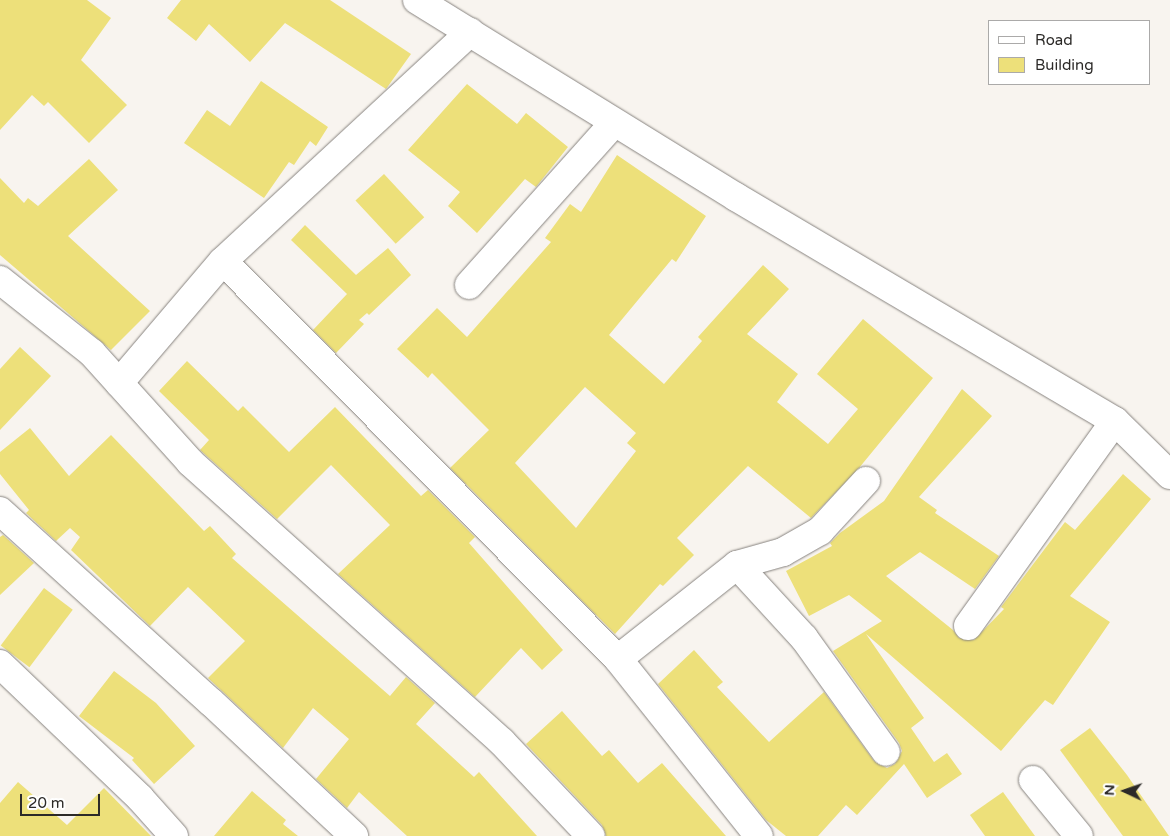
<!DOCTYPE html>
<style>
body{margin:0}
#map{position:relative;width:1170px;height:836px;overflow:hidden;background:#f8f4ef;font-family:"Varela Round",sans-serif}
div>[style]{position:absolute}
.building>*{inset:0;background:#ede07a;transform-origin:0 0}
.roads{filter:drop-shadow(0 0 1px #87837f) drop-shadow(0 0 1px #87837f)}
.street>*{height:28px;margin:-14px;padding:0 14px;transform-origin:14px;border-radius:14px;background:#fff}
span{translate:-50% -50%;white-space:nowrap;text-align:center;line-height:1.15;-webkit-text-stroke:4px #fff;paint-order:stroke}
.legend{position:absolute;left:988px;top:20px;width:162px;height:65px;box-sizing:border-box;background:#fff;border:1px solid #abaaa9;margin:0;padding:6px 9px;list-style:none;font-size:15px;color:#2c2a28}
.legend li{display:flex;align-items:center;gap:10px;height:25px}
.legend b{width:25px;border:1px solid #abaaa9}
.north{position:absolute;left:1100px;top:766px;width:50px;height:50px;-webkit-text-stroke:4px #fff;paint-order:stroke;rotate:273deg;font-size:14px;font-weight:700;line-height:20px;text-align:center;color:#2c2a28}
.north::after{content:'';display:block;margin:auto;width:18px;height:22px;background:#2c2a28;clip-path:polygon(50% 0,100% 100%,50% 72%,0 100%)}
.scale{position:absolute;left:20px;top:794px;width:80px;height:22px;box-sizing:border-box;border:2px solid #2c2a28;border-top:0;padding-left:6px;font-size:15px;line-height:18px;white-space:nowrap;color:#2c2a28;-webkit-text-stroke:4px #fff;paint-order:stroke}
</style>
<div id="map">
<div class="building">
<i style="clip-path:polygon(0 0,87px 0,111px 18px,81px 60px,127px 105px,89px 143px,48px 102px,44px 106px,32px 95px,0 130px)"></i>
<i style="clip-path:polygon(181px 0,330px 0,411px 54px,386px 89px,285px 23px,250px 62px,209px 24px,196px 41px,167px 18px)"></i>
<i style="clip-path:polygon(261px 81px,328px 127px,316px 146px,310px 141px,294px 165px,289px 162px,264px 198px,184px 143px,207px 110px,230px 126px)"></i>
<i style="clip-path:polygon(467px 84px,517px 124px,526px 113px,568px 147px,536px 187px,525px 179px,477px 233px,448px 206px,460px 192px,408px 150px)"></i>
<i style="clip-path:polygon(evenodd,617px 155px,706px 216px,676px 262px,672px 259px,609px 335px,664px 384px,702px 341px,698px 337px,763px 265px,789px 289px,747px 334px,798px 374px,777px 402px,828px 444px,858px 409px,817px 374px,863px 319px,933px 378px,859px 468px,811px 518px,748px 466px,677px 538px,694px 555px,663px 586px,660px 584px,615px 634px,450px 468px,489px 430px,432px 373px,428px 378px,397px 349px,437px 308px,467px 337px,551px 242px,545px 238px,570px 204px,581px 212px,617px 155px,585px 387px,636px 433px,627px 443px,636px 451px,576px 528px,515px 463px,585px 387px)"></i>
<i style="clip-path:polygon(89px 159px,118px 190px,68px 236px,150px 311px,111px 350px,0 255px,0 178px,24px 203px,28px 198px,38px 206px)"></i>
<i style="left:384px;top:174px;width:59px;height:39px;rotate:47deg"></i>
<i style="clip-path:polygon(305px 225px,356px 275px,388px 248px,411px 275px,369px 315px,367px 313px,359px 320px,364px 324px,336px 353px,313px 330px,347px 294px,291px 240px)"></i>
<i style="clip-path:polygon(20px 347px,51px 376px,0 430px,0 369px)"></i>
<i style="clip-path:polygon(187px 361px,238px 411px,243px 406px,289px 452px,335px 407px,421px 496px,428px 490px,475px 537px,469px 543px,563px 650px,542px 670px,521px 648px,475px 697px,338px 574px,390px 525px,331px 465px,277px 519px,200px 450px,209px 440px,159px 391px)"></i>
<i style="clip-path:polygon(962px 389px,992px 416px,919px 497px,937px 510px,935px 513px,999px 556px,975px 589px,920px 552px,886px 576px,953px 630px,959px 638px,974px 640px,1004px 609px,1001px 607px,1065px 522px,1075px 530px,1123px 474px,1151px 499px,1070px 596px,1110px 622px,1053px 705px,1045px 700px,1001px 751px,866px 634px,924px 718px,911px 728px,934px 762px,947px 753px,962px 774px,927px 798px,904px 764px,857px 815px,846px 805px,818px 836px,786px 836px,766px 820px,658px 684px,694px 650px,723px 682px,717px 687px,769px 742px,824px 692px,874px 761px,887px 768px,895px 764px,902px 751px,899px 743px,833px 651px,882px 621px,849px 595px,809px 616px,786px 571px,832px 546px,830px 543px,840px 533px,884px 501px)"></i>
<i style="clip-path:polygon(30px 428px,69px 476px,111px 435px,204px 531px,210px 526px,236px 554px,232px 558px,390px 696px,406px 677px,435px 703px,416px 724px,474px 777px,479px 772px,537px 836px,407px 836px,359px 792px,347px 808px,316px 779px,349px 739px,313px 708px,283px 748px,208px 678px,245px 641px,188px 587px,150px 626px,71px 550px,80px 537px,70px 528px,56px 541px,26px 513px,29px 510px,0 474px,0 452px)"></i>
<i style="clip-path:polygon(3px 535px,34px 563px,0 595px,0 537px)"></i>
<i style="left:44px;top:588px;width:36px;height:72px;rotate:37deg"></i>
<i style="clip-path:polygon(114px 671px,156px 703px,195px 746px,154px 784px,132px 760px,134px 758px,79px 716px)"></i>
<i style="clip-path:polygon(562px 711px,602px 756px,609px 750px,638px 783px,662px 763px,726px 836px,606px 836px,602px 825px,526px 744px)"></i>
<i style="clip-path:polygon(1090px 728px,1127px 775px,1169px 836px,1123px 836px,1060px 750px)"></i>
<i style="clip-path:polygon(18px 782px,67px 825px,104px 788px,151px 836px,0 836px,0 803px)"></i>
<i style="clip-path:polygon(252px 791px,286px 820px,283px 824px,298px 836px,214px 836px)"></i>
<i style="clip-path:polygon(1003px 792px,1035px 836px,985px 836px,970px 815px)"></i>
</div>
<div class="roads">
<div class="street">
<i style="left:417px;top:0;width:375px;rotate:31.7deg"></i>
<i style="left:736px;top:197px;width:440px;rotate:30.6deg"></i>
<i style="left:1115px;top:421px;width:77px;rotate:44.5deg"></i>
<i style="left:223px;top:261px;width:561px;rotate:45.22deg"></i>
<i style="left:618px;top:659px;width:226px;rotate:51.5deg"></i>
<i style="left:0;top:280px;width:117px;rotate:38.4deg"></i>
<i style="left:92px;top:353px;width:147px;rotate:48deg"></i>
<i style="left:190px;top:462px;width:419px;rotate:41.9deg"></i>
<i style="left:502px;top:742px;width:129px;rotate:46.6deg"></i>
<i style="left:469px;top:285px;width:217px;rotate:-48.2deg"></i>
<i style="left:119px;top:383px;width:160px;rotate:-49.6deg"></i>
<i style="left:223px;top:261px;width:337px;rotate:-42.8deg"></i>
<i style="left:0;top:511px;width:285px;rotate:42.2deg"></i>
<i style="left:211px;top:702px;width:196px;rotate:43.1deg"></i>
<i style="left:737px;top:565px;width:99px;rotate:47.5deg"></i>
<i style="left:804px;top:638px;width:140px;rotate:54.3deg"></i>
<i style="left:968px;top:626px;width:252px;rotate:-54.4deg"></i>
<i style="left:618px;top:659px;width:152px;rotate:-38.3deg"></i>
<i style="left:737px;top:565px;width:48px;rotate:-15.8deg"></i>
<i style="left:783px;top:552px;width:43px;rotate:-29.6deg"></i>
<i style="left:820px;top:531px;width:68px;rotate:-47.4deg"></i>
<i style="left:0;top:664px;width:194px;rotate:43.7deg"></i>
<i style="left:140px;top:798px;width:51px;rotate:48.2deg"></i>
<i style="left:1033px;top:780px;width:72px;rotate:50.6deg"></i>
</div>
</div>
<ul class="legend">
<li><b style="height:6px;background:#fff"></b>Road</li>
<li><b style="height:14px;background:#ede07a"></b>Building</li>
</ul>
<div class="north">N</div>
<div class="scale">20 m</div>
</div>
